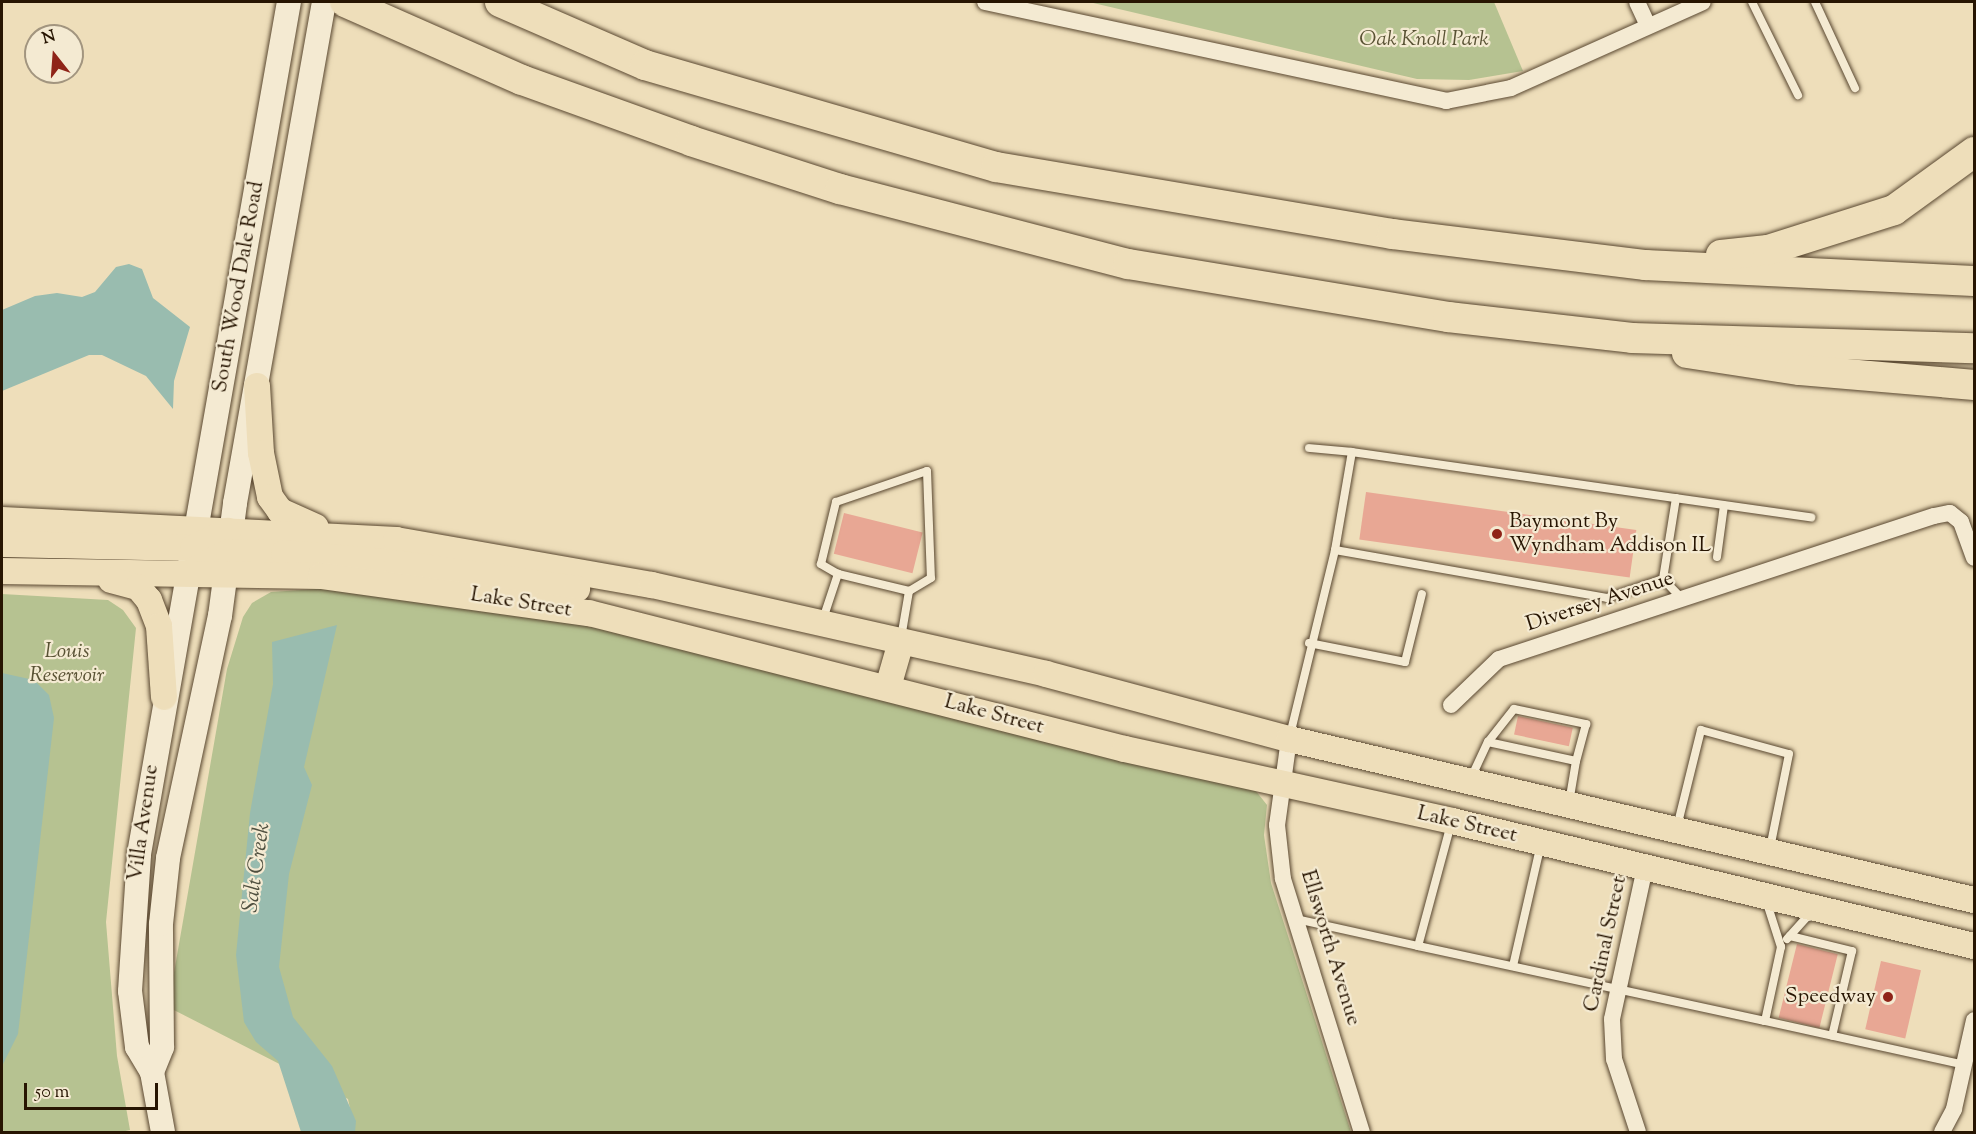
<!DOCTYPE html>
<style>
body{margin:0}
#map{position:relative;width:1976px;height:1134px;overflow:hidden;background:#eedeba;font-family:"Sorts Mill Goudy",serif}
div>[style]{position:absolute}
.green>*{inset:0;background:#b6c291}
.water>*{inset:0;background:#99bcaf}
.building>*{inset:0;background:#e8a794;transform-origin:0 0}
.roads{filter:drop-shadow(0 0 2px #594730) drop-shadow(0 0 2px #594730)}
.lane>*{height:8px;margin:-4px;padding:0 4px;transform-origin:4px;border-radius:4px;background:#f4ead2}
.street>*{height:16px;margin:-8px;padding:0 8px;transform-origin:8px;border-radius:8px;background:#f4ead2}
.secondary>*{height:24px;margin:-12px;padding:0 12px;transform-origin:12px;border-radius:12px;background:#f4ead2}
.primary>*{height:26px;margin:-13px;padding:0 13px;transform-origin:13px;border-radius:13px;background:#eedeba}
.highway>*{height:30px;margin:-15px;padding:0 15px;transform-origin:15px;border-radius:15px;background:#eedeba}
.dots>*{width:16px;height:16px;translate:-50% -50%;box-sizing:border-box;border:3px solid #f4ead2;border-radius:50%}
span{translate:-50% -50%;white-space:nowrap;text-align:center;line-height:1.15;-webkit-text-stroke:4.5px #f4ead2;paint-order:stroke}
.park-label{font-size:21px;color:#595234;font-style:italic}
.street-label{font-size:21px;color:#271502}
.poi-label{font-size:21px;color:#271502}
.left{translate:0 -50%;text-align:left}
.right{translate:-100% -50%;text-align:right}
.water-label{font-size:22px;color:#4f4f3f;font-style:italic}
.frame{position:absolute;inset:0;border:3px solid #271502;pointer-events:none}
.north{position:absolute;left:24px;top:24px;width:60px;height:60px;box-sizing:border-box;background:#f4ead2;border:2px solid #a2957f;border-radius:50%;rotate:343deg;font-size:16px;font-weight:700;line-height:24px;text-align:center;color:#271502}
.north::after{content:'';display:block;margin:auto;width:21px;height:27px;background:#8f2418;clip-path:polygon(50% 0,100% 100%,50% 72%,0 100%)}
.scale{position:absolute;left:24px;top:1083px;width:134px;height:27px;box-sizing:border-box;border:3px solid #271502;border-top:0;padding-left:8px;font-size:18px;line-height:21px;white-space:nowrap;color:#271502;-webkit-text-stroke:4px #f4ead2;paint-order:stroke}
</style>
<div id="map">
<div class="green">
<i style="clip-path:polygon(1089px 2px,1494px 2px,1523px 71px,1469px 80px,1417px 79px)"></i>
<i style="clip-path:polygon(331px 588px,483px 606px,591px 627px,1252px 786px,1267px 805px,1264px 835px,1271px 883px,1351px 1132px,355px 1132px,348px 1099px,168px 1007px,227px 669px,243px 617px,252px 603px,271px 592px)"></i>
<i style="clip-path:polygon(2px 594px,108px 600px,123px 610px,136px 628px,106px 922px,117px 1056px,130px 1130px,121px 1132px,2px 1132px)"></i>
</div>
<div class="water">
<i style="clip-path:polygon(129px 264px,142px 269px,153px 298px,190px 327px,174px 381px,173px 409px,146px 376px,102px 355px,89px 355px,2px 391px,2px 310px,35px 296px,57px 293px,82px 297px,95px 292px,116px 267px)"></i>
<i style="clip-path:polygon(337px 625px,304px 767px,312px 785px,289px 874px,279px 967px,293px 1017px,332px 1066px,356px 1121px,355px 1132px,301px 1132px,278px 1061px,256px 1042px,244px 1022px,236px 955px,250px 813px,273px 684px,272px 642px)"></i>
<i style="clip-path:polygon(2px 673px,34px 680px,49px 695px,54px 718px,18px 1034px,2px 1066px)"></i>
</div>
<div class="building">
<i style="left:1366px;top:492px;width:273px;height:48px;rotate:8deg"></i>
<i style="left:844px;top:513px;width:81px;height:42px;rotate:14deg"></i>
<i style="left:1518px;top:716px;width:56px;height:19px;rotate:12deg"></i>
<i style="left:1797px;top:944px;width:42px;height:76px;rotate:14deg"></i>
<i style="left:1881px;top:961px;width:41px;height:70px;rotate:13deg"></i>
</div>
<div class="roads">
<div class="lane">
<i style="left:1752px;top:2px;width:104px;rotate:63.7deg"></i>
<i style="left:1815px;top:2px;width:95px;rotate:65.1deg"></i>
<i style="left:1309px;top:448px;width:43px;rotate:5.3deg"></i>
<i style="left:927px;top:471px;width:107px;rotate:87.9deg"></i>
<i style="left:931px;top:578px;width:26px;rotate:149deg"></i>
<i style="left:909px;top:591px;width:73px;rotate:-166.5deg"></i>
<i style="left:838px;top:574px;width:20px;rotate:-150deg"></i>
<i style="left:821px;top:564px;width:64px;rotate:-76.4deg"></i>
<i style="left:836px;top:502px;width:96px;rotate:-18.8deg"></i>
<i style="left:1335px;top:550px;width:276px;rotate:10deg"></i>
<i style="left:1607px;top:598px;width:59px;rotate:-18.7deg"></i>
<i style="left:1717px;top:557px;width:52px;rotate:-82.3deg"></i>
<i style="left:1663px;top:579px;width:82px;rotate:-80.9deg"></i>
<i style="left:1663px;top:579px;width:28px;rotate:46deg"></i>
<i style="left:822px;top:622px;width:51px;rotate:-71.6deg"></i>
<i style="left:901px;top:638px;width:48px;rotate:-80.3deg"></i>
<i style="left:1309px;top:643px;width:98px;rotate:11.2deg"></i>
<i style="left:1405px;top:662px;width:70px;rotate:-76deg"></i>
<i style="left:1290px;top:735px;width:190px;rotate:-76.3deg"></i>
<i style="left:1335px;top:550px;width:99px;rotate:-80.2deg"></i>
<i style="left:1352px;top:452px;width:464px;rotate:8.1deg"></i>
<i style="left:1488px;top:742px;width:42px;rotate:-51.8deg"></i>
<i style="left:1514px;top:709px;width:74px;rotate:11.8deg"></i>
<i style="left:1586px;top:724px;width:38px;rotate:105deg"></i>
<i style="left:1471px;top:778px;width:40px;rotate:-65deg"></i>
<i style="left:1488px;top:742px;width:90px;rotate:12.2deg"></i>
<i style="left:1576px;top:761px;width:43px;rotate:99.5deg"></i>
<i style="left:1451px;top:824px;width:126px;rotate:105.1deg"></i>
<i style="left:1418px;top:946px;width:355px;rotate:12.2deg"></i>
<i style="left:1765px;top:1021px;width:76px;rotate:-77.8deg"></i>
<i style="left:1781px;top:947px;width:46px;rotate:-107.7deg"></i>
<i style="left:1677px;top:827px;width:100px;rotate:-76.1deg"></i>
<i style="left:1701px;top:730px;width:91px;rotate:15.3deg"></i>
<i style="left:1789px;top:754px;width:96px;rotate:101.4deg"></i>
<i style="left:1296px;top:919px;width:125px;rotate:12.5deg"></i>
<i style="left:1790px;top:936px;width:64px;rotate:13.6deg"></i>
<i style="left:1852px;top:951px;width:87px;rotate:103.2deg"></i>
<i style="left:1787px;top:939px;width:30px;rotate:-48deg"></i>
<i style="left:1807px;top:917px;width:8px;rotate:-7deg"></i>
<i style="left:1513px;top:966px;width:125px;rotate:-77.1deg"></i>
<i style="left:1765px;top:1021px;width:205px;rotate:12.4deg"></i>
</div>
<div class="street">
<i style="left:985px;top:2px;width:472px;rotate:12.1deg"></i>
<i style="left:1446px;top:101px;width:66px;rotate:-11.3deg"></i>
<i style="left:1511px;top:88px;width:210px;rotate:-24.1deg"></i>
<i style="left:1637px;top:2px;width:26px;rotate:65deg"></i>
<i style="left:1451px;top:705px;width:66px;rotate:-43.8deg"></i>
<i style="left:1499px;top:659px;width:458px;rotate:-18.2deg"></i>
<i style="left:1934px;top:516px;width:16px;rotate:-11deg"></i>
<i style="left:1950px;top:513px;width:14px;rotate:39deg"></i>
<i style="left:1961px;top:522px;width:38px;rotate:70deg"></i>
<i style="left:1289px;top:739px;width:87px;rotate:97.9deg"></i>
<i style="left:1277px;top:825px;width:54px;rotate:83.7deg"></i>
<i style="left:1283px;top:879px;width:265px;rotate:72.7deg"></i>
<i style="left:1638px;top:1132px;width:77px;rotate:-108.2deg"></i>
<i style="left:1614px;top:1059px;width:40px;rotate:-92.9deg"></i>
<i style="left:1612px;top:1019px;width:155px;rotate:-77.7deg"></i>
<i style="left:1942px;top:1132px;width:26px;rotate:-62deg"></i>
<i style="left:1954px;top:1109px;width:91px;rotate:-77.3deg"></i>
</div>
<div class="secondary">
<i style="left:152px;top:1072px;width:27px;rotate:-68deg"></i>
<i style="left:162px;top:1047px;width:123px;rotate:-90.5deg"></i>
<i style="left:161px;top:924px;width:66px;rotate:-83.9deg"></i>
<i style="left:168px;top:858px;width:248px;rotate:-77.9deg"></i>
<i style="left:220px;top:616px;width:114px;rotate:-82.4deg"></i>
<i style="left:235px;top:503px;width:509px;rotate:-79.93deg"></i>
<i style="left:163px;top:1132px;width:61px;rotate:-100.4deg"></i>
<i style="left:152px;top:1072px;width:29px;rotate:-121deg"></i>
<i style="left:137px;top:1047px;width:56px;rotate:-97.1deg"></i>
<i style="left:130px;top:991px;width:137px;rotate:-86.2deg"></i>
<i style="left:139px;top:854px;width:865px;rotate:-80.02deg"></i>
</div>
<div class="primary">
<i style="left:257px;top:386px;width:67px;rotate:86.6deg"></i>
<i style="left:261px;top:453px;width:45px;rotate:78.4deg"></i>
<i style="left:270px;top:497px;width:17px;rotate:54deg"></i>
<i style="left:280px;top:511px;width:39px;rotate:24deg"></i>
<i style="left:2px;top:520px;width:395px;rotate:2.9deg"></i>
<i style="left:396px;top:540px;width:260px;rotate:10deg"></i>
<i style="left:652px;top:585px;width:404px;rotate:12.7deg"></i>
<i style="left:1046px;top:674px;width:252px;rotate:15deg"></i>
<i style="left:1289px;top:739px;width:704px;rotate:13.23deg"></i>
<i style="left:2px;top:544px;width:191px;rotate:1.2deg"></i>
<i style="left:193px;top:548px;width:39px;rotate:-26deg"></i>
<i style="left:194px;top:570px;width:39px;rotate:-27deg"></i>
<i style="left:229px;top:552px;width:55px;rotate:1deg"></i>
<i style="left:284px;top:553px;width:113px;rotate:5.1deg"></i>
<i style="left:397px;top:563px;width:182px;rotate:8.2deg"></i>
<i style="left:2px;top:571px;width:319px;rotate:0.9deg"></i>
<i style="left:321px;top:576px;width:271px;rotate:7.9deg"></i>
<i style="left:589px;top:613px;width:553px;rotate:14.24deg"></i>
<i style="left:1125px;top:749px;width:335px;rotate:12.4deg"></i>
<i style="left:1452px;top:821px;width:537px;rotate:13.47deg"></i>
<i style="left:111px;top:580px;width:28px;rotate:15deg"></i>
<i style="left:138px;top:587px;width:17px;rotate:50deg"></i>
<i style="left:149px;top:600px;width:28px;rotate:69deg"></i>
<i style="left:159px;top:626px;width:71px;rotate:86deg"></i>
<i style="left:888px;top:687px;width:47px;rotate:-73.9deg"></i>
</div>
<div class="highway">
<i style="left:345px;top:2px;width:193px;rotate:23.8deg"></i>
<i style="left:522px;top:80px;width:180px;rotate:19.8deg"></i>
<i style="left:691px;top:141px;width:157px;rotate:17.9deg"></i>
<i style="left:840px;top:189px;width:298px;rotate:14.6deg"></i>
<i style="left:1128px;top:264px;width:324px;rotate:9.4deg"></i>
<i style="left:1448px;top:317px;width:185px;rotate:6.5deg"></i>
<i style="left:1632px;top:338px;width:342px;rotate:1.7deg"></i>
<i style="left:500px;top:2px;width:158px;rotate:23.5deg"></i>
<i style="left:645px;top:65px;width:366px;rotate:16.2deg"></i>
<i style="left:996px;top:167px;width:402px;rotate:9.6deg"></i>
<i style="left:1392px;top:234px;width:255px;rotate:7deg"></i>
<i style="left:1645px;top:265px;width:329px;rotate:2.8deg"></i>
<i style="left:1721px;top:255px;width:47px;rotate:-6.1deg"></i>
<i style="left:1768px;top:250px;width:132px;rotate:-17.6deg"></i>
<i style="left:1894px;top:210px;width:99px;rotate:-35.9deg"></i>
<i style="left:1687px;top:353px;width:114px;rotate:8.6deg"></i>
<i style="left:1800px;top:370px;width:175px;rotate:4.9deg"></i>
</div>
</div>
<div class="dots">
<i style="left:1497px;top:534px;background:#8f2418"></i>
<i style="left:1888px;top:997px;background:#8f2418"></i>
</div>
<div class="park-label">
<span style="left:1424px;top:40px">Oak Knoll Park</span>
<span style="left:67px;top:664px">Louis<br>Reservoir</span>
</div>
<div class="street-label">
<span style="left:239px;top:287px;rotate:-80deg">South Wood Dale Road</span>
<span style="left:1600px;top:602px;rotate:-18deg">Diversey Avenue</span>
<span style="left:521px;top:603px;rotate:9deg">Lake Street</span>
<span style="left:994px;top:715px;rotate:15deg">Lake Street</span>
<span style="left:144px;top:823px;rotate:-82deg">Villa Avenue</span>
<span style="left:1467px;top:825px;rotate:13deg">Lake Street</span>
<span style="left:1606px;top:944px;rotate:-78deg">Cardinal Street</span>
<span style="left:1330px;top:948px;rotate:73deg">Ellsworth Avenue</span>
</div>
<div class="poi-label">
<span class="left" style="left:1509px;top:534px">Baymont By<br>Wyndham Addison IL</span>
<span class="right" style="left:1876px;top:997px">Speedway</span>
</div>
<div class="water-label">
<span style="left:258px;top:868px;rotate:-82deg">Salt Creek</span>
</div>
<div class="frame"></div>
<div class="north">N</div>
<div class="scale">50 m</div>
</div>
